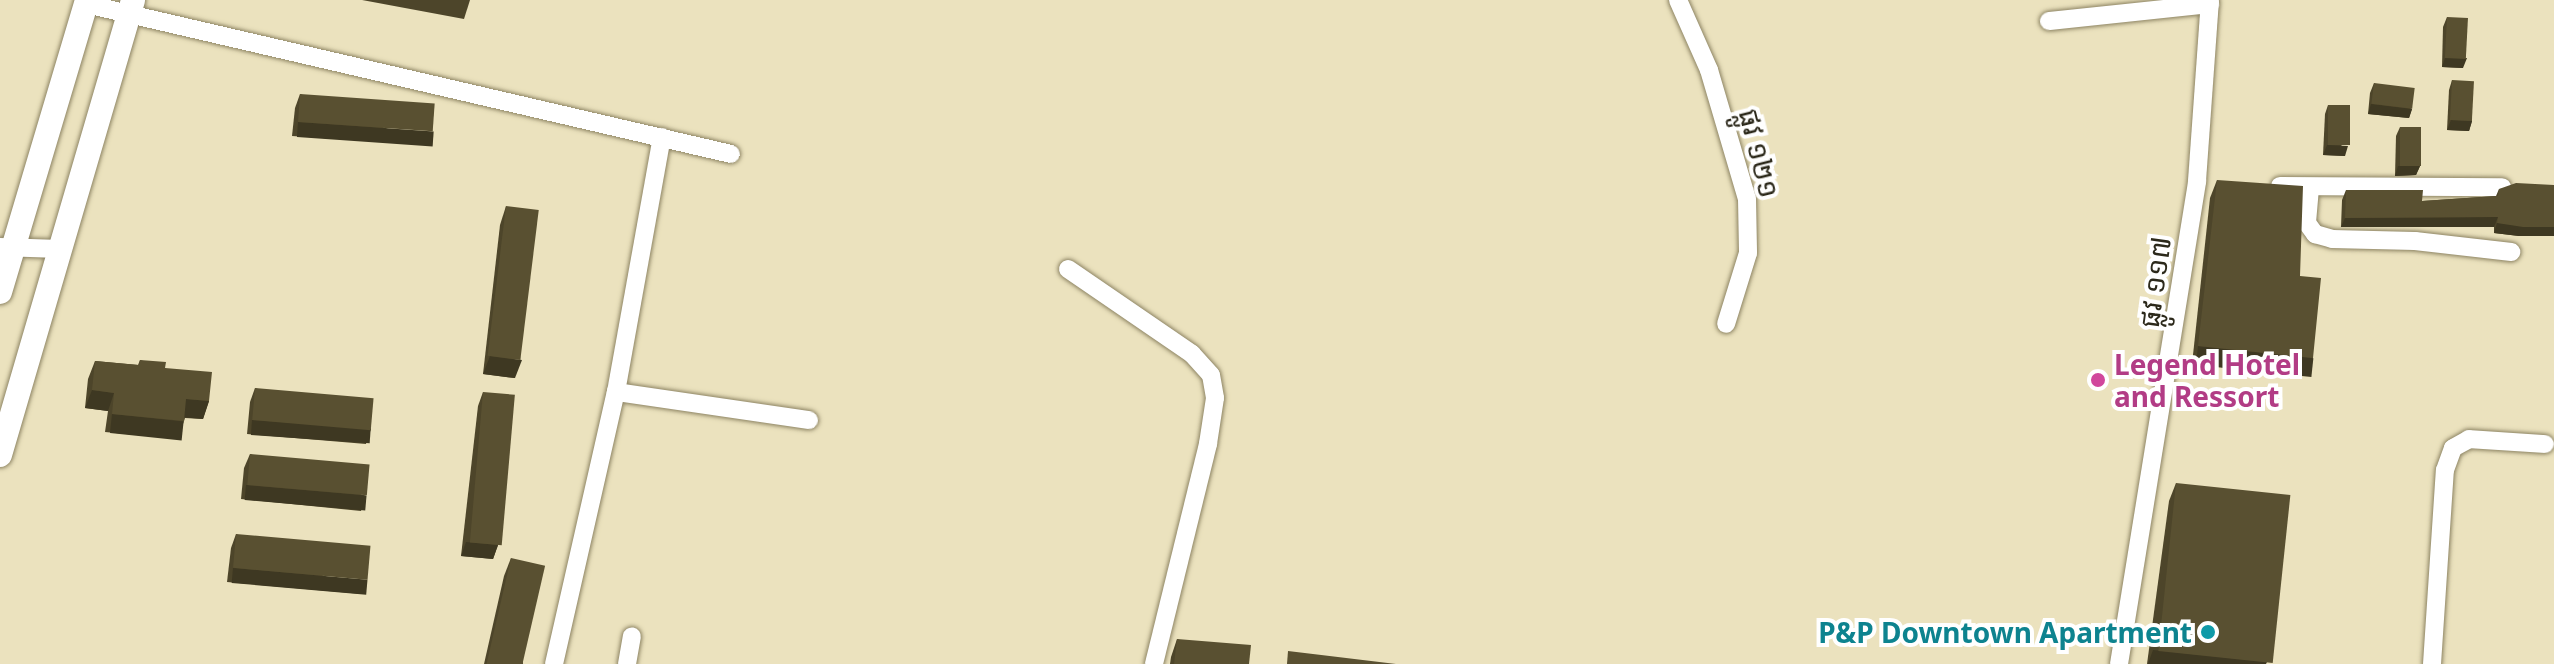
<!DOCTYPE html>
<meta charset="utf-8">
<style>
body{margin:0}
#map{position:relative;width:2554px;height:664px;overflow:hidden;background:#ebe2be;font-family:"Noto Sans","Noto Sans Khmer",sans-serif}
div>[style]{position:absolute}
.roads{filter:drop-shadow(0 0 2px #8d8463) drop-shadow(0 0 2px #8d8463)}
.minor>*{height:18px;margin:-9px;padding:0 9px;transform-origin:9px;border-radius:9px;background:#fff}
.secondary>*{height:24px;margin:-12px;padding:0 12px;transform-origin:12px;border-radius:12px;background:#fff}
.wall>*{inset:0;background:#4d452a}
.shaded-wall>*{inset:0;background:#3e3822;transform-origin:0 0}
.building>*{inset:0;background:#595031;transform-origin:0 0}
.dots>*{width:22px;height:22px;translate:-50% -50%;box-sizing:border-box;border:4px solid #fff;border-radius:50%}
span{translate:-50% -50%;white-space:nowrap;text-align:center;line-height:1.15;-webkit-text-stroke:8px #fff;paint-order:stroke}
.street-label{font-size:28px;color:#2c291b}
.hotel-label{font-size:28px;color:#b23c85;font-weight:700}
.left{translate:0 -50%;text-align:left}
.culture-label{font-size:28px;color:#0d838f;font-weight:700}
.right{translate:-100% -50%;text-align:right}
</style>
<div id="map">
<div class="roads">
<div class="minor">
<i style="left:1678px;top:0;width:77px;rotate:66.1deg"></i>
<i style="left:1709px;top:70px;width:134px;rotate:73.6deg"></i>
<i style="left:1747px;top:199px;width:54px;rotate:88.9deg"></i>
<i style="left:1748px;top:253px;width:74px;rotate:107.2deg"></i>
<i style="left:86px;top:4px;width:662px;rotate:13.09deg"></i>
<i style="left:2049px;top:21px;width:162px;rotate:-6deg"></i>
<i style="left:2280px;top:186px;width:222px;rotate:0.3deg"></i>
<i style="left:2310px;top:188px;width:35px;rotate:95deg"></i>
<i style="left:2307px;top:223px;width:14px;rotate:54deg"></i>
<i style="left:2315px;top:234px;width:18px;rotate:16deg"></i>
<i style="left:2332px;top:239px;width:83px;rotate:1.4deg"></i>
<i style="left:2415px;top:241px;width:97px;rotate:6.5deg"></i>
<i style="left:0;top:247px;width:60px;rotate:1.9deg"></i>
<i style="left:1068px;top:269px;width:150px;rotate:34.4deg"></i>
<i style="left:1192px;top:354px;width:28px;rotate:48deg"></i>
<i style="left:1211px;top:375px;width:23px;rotate:80deg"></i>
<i style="left:1215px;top:398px;width:47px;rotate:98.7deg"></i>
<i style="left:1208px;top:444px;width:227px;rotate:103.8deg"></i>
<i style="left:616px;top:392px;width:195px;rotate:8.3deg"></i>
<i style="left:554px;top:664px;width:279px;rotate:-77.2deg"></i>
<i style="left:616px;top:392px;width:259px;rotate:-79.8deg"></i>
<i style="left:627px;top:664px;width:28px;rotate:-80deg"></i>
<i style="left:2119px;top:664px;width:489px;rotate:-80.8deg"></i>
<i style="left:2197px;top:181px;width:181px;rotate:-85.9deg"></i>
<i style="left:2432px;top:664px;width:194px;rotate:-86.2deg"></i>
<i style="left:2445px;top:470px;width:23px;rotate:-70deg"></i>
<i style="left:2453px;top:448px;width:18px;rotate:-29deg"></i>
<i style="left:2469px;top:439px;width:76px;rotate:3.8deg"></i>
</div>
<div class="secondary">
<i style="left:0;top:292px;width:305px;rotate:-73.4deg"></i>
<i style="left:0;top:455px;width:474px;rotate:-73.7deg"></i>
</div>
</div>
<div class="wall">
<i style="clip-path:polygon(362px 0,470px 0,464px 19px)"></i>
<i style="clip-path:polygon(2447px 17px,2463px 68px,2442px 67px,2443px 27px)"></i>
<i style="clip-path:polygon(2452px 80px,2472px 121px,2469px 131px,2447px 130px,2449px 90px)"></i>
<i style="clip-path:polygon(2374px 83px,2412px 109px,2409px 118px,2368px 114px,2370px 93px)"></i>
<i style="clip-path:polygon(300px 94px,428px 145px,292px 136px,295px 108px)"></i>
<i style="clip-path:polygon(2328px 105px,2345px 156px,2323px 155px,2325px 114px)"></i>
<i style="clip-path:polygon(2400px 127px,2420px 166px,2416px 175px,2395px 176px,2396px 136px)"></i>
<i style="clip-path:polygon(2217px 180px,2300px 276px,2313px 358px,2306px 376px,2192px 364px,2210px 198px)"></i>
<i style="clip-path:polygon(2554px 185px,2554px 236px,2519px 236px,2494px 233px,2494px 227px,2341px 227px,2342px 200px,2346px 190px,2422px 201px,2496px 196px,2499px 189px)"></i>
<i style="clip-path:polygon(506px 206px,515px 378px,483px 374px,500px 225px)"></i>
<i style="clip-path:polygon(140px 360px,165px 368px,209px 401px,203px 419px,185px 418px,178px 439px,105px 432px,108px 411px,85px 408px,88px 379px,95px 361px,138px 365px)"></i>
<i style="clip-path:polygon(255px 388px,371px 429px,366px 444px,247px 434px,250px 402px)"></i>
<i style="clip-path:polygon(483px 392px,498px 545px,493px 559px,461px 556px,478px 406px)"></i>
<i style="clip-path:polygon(250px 454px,366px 496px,361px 511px,241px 499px,244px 468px)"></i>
<i style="clip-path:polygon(2176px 483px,2266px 664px,2147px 664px,2169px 501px)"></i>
<i style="clip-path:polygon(236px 534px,362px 594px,227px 582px,231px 548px)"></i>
<i style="clip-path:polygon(511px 558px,523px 664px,484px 664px,504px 576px)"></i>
<i style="clip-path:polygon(1177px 639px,1249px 664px,1170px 664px,1171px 657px)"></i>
</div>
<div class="shaded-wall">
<i style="clip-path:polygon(2445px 58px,2467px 58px,2463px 68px,2442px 67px)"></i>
<i style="clip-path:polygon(2371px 104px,2412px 109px,2409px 118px,2368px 114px)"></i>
<i style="clip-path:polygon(2451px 120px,2472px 121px,2469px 131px,2447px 130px)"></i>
<i style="left:298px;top:122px;width:136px;height:15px;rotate:4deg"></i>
<i style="clip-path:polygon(2327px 145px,2348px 146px,2345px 156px,2323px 155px)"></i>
<i style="clip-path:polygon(2398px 166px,2420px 166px,2416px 175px,2395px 176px)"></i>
<i style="clip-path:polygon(2498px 217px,2494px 227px,2341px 227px,2345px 218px)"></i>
<i style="clip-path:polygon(2497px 223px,2554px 227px,2554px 236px,2519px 236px,2494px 233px)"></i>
<i style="left:2198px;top:346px;width:116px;height:19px;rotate:6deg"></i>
<i style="clip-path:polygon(490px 356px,522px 360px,515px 378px,483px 374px)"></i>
<i style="clip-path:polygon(92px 390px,114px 393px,108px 411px,85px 408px)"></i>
<i style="clip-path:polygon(186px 399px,209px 401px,203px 419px,180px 417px)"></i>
<i style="left:112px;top:414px;width:72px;height:19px;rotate:6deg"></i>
<i style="left:252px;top:420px;width:119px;height:15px;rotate:4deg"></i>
<i style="left:246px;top:485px;width:121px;height:15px;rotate:5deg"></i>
<i style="clip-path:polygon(466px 542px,498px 545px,493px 559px,461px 556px)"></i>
<i style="left:233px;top:568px;width:135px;height:15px;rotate:5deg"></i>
<i style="clip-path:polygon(2153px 650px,2267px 662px,2266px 664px,2148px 664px)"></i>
</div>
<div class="building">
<i style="left:2447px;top:17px;width:21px;height:41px;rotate:3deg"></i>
<i style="left:2452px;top:80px;width:22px;height:40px;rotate:3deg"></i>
<i style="left:2374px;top:83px;width:41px;height:21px;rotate:7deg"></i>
<i style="left:300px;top:94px;width:135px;height:28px;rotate:4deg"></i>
<i style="left:2328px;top:105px;width:22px;height:40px"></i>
<i style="left:2400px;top:127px;width:21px;height:39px"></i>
<i style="clip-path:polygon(2217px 180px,2303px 186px,2300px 276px,2321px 278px,2313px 358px,2198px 346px)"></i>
<i style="clip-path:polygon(2516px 183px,2554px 185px,2554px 227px,2523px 227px,2497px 223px,2498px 217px,2345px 218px,2346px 190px,2423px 190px,2422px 201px,2498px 196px,2499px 189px)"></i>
<i style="left:506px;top:206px;width:33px;height:151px;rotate:7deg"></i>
<i style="clip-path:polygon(140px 360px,166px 362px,165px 368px,212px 372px,209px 401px,186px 399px,184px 421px,112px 414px,114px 393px,92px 390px,95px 361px,139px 365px)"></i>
<i style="left:255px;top:388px;width:119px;height:32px;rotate:5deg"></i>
<i style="left:483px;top:392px;width:32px;height:151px;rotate:5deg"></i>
<i style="left:250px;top:454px;width:120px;height:31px;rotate:5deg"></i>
<i style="left:2176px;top:483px;width:115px;height:169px;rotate:6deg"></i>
<i style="left:236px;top:534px;width:135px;height:34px;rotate:5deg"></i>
<i style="left:511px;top:558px;width:35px;height:109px;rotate:13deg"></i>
<i style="clip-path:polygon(1177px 639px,1251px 645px,1249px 664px,1174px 664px)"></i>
<i style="clip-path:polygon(1288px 651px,1396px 664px,1287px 664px)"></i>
</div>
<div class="dots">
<i style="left:2098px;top:380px;background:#d1479c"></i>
<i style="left:2208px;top:632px;background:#0f9aa8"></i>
</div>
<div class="street-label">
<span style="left:1760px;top:153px;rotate:76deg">ផ្លូវ ១២១</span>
<span style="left:2154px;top:282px;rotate:-82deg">ផ្លូវ ១១៧</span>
</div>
<div class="hotel-label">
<span class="left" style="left:2114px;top:380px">Legend Hotel<br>and Ressort</span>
</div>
<div class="culture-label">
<span class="right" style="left:2192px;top:632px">P&amp;P Downtown Apartment</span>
</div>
</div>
